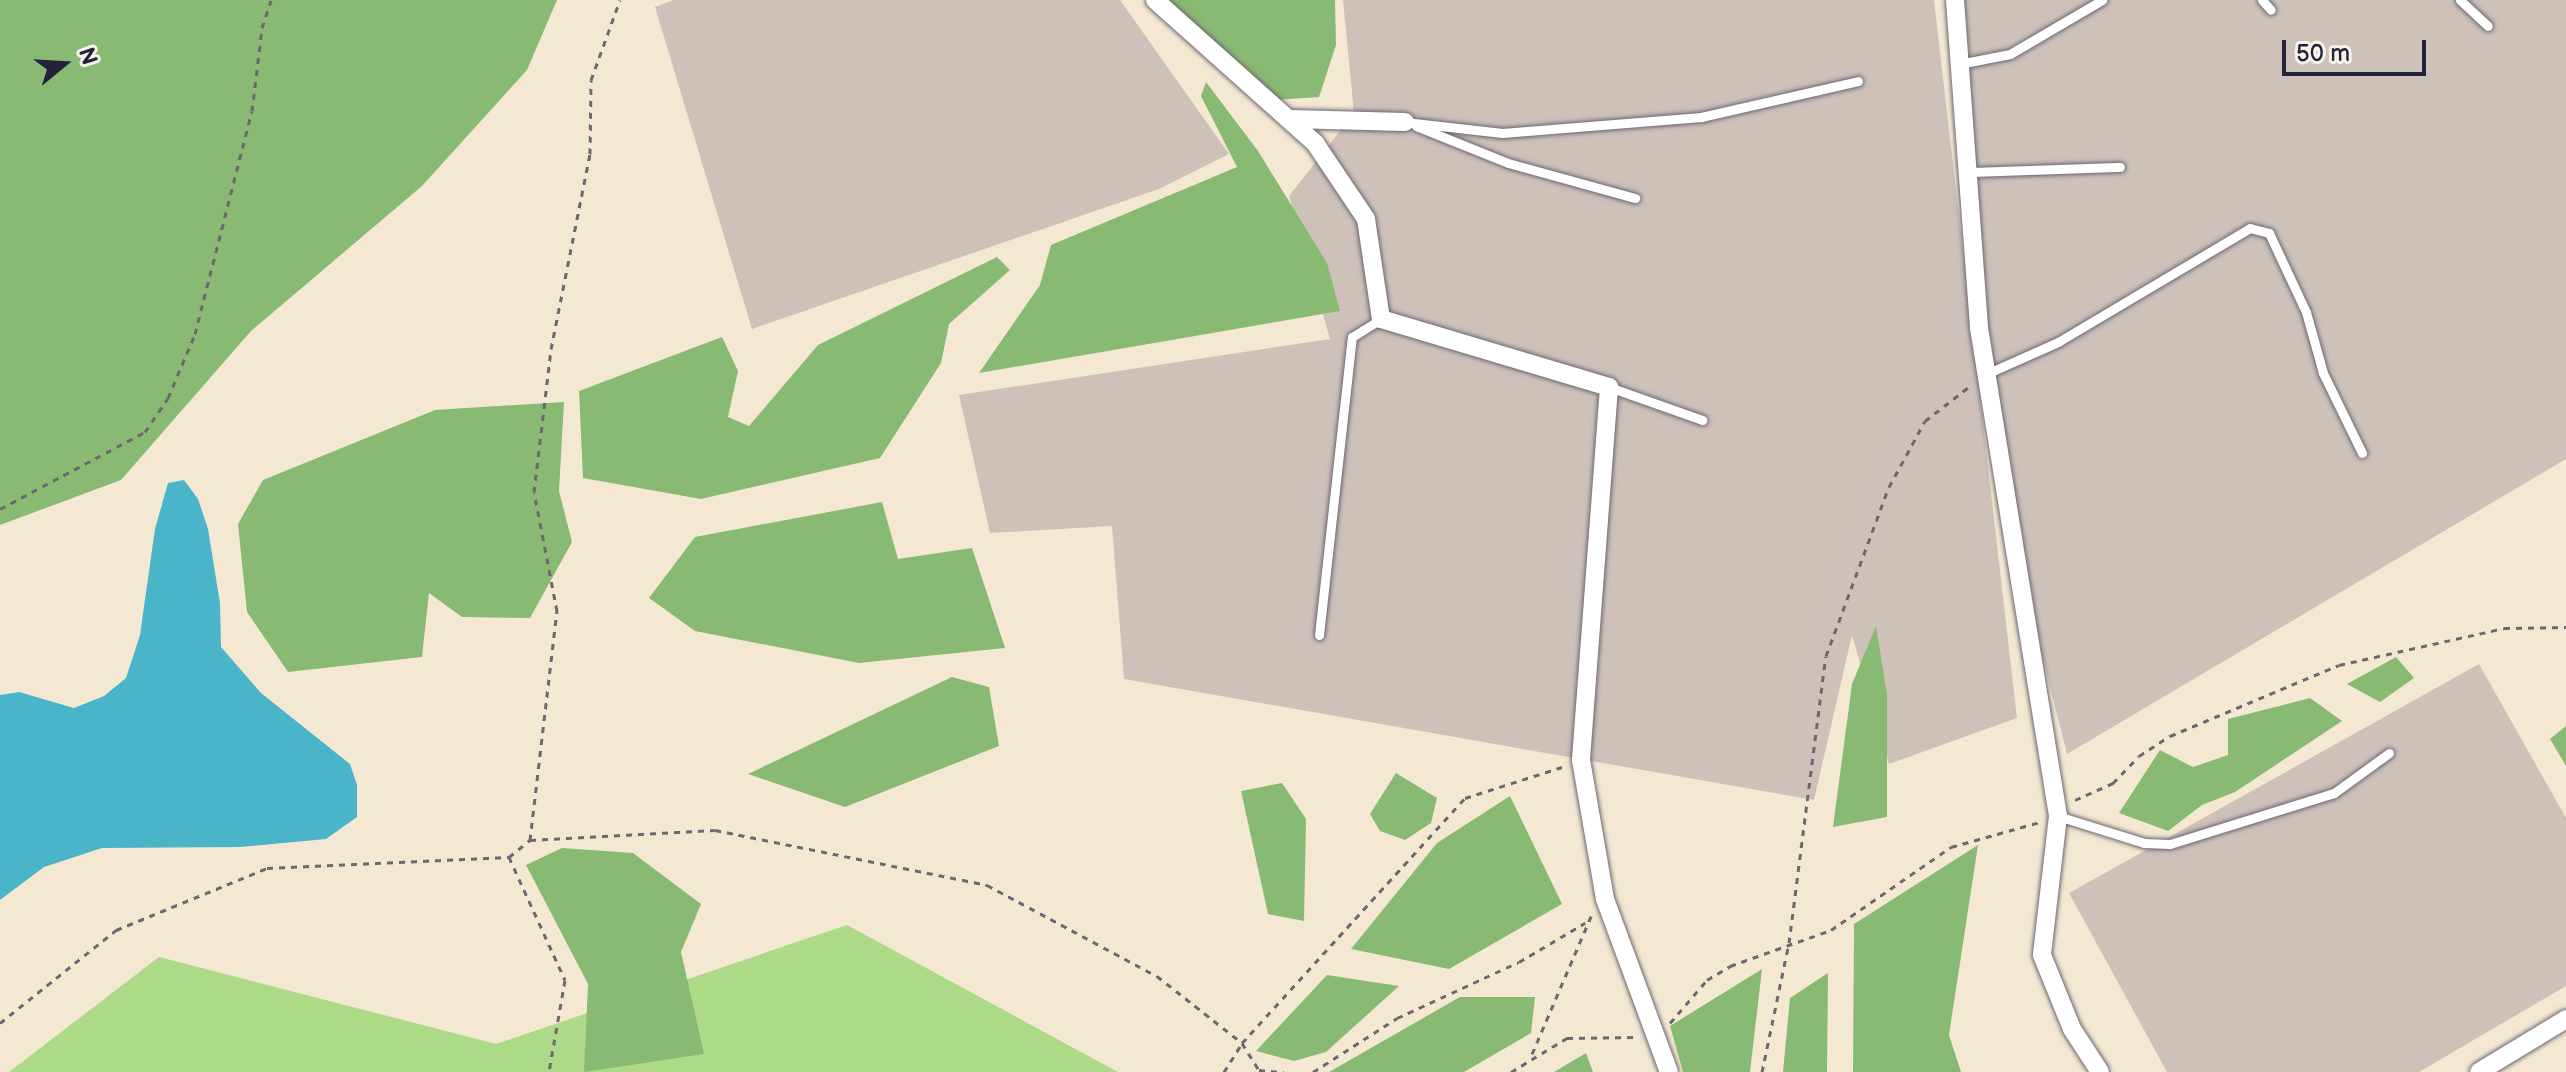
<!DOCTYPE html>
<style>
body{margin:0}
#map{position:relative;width:2566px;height:1072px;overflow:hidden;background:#f5e8d3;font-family:"Balsamiq Sans",sans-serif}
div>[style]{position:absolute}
.industrial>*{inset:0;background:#cec1b9}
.green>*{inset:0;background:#acda87}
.forest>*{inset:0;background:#89ba74}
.water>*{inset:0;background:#4ab4c8}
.path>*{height:3px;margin-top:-1.5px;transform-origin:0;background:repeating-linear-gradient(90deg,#6c6770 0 6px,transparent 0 12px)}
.roads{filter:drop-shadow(0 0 2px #6c6770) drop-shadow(0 0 2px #6c6770)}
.service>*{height:9px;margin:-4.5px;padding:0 4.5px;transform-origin:4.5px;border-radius:4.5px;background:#fff}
.minor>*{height:18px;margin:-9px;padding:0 9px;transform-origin:9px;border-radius:9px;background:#fff}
span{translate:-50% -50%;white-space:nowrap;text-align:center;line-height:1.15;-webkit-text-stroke:7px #f7f3e8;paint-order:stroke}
.north{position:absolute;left:24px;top:24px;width:80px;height:80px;-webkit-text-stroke:6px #f7f3e8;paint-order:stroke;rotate:72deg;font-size:22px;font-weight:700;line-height:32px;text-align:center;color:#22223b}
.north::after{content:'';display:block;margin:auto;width:28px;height:36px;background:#22223b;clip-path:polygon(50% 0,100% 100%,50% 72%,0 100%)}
.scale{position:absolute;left:2282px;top:40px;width:144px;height:36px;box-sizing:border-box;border:4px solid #22223b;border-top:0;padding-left:10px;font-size:24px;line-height:28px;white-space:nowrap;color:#22223b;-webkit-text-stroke:6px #f7f3e8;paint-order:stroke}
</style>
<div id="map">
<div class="industrial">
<i style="clip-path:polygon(674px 0,1120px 0,1229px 154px,1159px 189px,752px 329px,655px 7px)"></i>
<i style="clip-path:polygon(1343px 0,1934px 0,2017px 718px,1889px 764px,1852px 635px,1814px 800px,1124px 679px,1112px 526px,990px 533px,959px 395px,1330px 339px,1289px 196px,1354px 113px)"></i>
<i style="clip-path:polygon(1961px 0,2566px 0,2566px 459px,2067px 754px,2041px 651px,1988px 345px)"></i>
<i style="clip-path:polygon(2479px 664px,2566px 818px,2566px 986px,2419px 1072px,2167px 1072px,2069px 893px)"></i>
</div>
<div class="green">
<i style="clip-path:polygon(847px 925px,1118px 1072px,9px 1072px,159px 957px,496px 1044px)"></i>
</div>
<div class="forest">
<i style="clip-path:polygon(0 0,557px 0,527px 70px,422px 186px,251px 331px,121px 480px,0 525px)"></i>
<i style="clip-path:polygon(1156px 0,1335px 0,1336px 45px,1319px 97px,1274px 100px)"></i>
<i style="clip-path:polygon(1206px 82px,1258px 151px,1327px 263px,1340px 311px,979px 373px,1040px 285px,1051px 245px,1237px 167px,1201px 96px)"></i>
<i style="clip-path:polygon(997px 257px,1010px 270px,949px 324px,941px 363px,880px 458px,701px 499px,583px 478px,579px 391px,722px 337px,738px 371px,728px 417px,749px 426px,818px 345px)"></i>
<i style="clip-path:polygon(564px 402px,559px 491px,572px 542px,530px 618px,462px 617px,429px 593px,422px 657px,288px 672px,247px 612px,238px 524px,263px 480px,435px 410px)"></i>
<i style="clip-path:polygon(882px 502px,898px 559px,972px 548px,1005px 648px,859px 663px,695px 631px,649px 598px,695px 537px)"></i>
<i style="clip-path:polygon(1876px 626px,1887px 695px,1887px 817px,1833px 827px,1852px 684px)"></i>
<i style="clip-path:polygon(2396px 657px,2414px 678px,2380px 702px,2347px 684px)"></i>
<i style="clip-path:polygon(952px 677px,989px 687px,999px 746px,845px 807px,748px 774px)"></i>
<i style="clip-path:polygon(2310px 698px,2342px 721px,2235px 792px,2202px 805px,2168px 831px,2119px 813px,2160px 750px,2193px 767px,2228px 755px,2228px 719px)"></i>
<i style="clip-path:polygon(2566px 726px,2566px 766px,2550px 739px)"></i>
<i style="clip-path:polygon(1396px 773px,1437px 798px,1431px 823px,1405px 840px,1380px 831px,1370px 814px)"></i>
<i style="clip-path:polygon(1282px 783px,1306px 819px,1304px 921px,1268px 914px,1241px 791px)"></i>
<i style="clip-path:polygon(1510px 796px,1562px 904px,1449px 969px,1351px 949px,1437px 843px)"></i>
<i style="clip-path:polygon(1978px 845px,1949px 1035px,1961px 1072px,1853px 1072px,1854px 924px)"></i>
<i style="clip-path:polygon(562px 848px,633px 853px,701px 904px,681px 952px,704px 1054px,584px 1072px,588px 984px,526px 865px)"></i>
<i style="clip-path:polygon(1762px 969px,1750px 1072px,1683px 1072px,1670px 1026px)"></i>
<i style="clip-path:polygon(1828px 973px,1827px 1072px,1783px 1072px,1790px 998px)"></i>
<i style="clip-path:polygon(1327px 975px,1399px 986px,1326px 1052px,1294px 1061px,1256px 1051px)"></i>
<i style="clip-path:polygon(1460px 997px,1535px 997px,1531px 1033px,1464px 1072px,1329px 1072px)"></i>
<i style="clip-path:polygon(1586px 1053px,1593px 1072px,1554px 1072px)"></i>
</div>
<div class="water">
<i style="clip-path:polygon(184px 480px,198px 499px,208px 529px,220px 603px,221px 647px,261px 693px,350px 764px,357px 785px,357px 817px,326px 839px,240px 847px,102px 848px,44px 867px,0 900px,0 695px,19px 692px,74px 708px,104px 696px,126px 678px,140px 635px,155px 529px,168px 483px)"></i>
</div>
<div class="path">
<i style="left:0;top:509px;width:164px;rotate:-28deg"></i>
<i style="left:145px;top:432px;width:41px;rotate:-55.9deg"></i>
<i style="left:168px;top:398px;width:69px;rotate:-67.1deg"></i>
<i style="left:195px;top:334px;width:230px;rotate:-75.7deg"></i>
<i style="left:252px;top:111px;width:84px;rotate:-83.1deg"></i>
<i style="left:262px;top:28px;width:29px;rotate:-72deg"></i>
<i style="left:2075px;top:800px;width:42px;rotate:-24.1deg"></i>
<i style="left:2113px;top:783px;width:37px;rotate:-46deg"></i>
<i style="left:2139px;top:756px;width:37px;rotate:-33deg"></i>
<i style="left:2170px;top:736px;width:183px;rotate:-22.8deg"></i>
<i style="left:2339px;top:665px;width:169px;rotate:-12.6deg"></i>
<i style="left:2504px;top:628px;width:62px;rotate:-0.9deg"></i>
<i style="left:530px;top:840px;width:185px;rotate:-3.1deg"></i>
<i style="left:715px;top:830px;width:278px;rotate:11.4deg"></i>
<i style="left:987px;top:885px;width:193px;rotate:28.2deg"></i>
<i style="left:1157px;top:976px;width:108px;rotate:38.2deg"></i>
<i style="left:1242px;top:1043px;width:32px;rotate:58deg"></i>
<i style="left:1259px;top:1070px;width:25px;rotate:5deg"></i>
<i style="left:509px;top:857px;width:135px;rotate:65.5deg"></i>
<i style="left:565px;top:980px;width:93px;rotate:99.9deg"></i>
<i style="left:0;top:1023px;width:149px;rotate:-38.7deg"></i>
<i style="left:116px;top:930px;width:163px;rotate:-22.3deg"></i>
<i style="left:267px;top:868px;width:242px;rotate:-2.6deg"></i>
<i style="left:509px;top:857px;width:27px;rotate:-39deg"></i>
<i style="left:530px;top:840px;width:231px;rotate:-83.3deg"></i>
<i style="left:557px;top:611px;width:121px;rotate:-100.9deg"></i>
<i style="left:534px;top:492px;width:144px;rotate:-83.2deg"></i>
<i style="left:551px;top:349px;width:199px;rotate:-78.7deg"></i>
<i style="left:590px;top:154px;width:74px;rotate:-89.2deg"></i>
<i style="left:591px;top:80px;width:85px;rotate:-70.1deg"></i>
<i style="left:1670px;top:1023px;width:57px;rotate:-49.3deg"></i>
<i style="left:1707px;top:980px;width:27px;rotate:-31deg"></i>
<i style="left:1730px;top:966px;width:107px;rotate:-19.6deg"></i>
<i style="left:1831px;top:930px;width:146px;rotate:-34.7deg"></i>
<i style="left:1951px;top:847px;width:92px;rotate:-15.7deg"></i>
<i style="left:1532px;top:1054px;width:152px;rotate:-66.8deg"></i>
<i style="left:1224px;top:1072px;width:34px;rotate:-58deg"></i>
<i style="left:1242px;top:1043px;width:331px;rotate:-47.7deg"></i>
<i style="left:1465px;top:798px;width:102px;rotate:-17.7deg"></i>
<i style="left:1313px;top:1072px;width:100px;rotate:-32.7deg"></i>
<i style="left:1397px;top:1018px;width:134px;rotate:-24.7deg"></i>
<i style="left:1519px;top:962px;width:77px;rotate:-30.6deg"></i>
<i style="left:1511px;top:1072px;width:66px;rotate:-31.3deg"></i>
<i style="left:1567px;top:1038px;width:70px;rotate:-0.8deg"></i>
<i style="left:1762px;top:1072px;width:132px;rotate:-78.2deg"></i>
<i style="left:1789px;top:943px;width:289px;rotate:-82.7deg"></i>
<i style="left:1826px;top:656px;width:180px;rotate:-69.6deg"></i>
<i style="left:1889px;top:487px;width:75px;rotate:-61.4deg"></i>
<i style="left:1925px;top:421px;width:57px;rotate:-37.9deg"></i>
</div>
<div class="roads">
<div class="service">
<i style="left:2262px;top:0;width:13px;rotate:48deg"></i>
<i style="left:2460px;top:0;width:38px;rotate:43deg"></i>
<i style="left:1959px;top:64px;width:52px;rotate:-11.1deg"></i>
<i style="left:2010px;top:54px;width:107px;rotate:-30.4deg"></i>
<i style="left:1405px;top:122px;width:98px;rotate:6.5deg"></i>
<i style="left:1502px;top:133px;width:200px;rotate:-4.6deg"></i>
<i style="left:1701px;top:117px;width:161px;rotate:-12.9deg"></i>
<i style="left:1416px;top:126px;width:99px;rotate:21.9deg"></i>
<i style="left:1508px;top:163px;width:132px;rotate:15.4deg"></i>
<i style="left:1968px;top:172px;width:152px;rotate:-1.9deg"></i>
<i style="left:1986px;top:374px;width:79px;rotate:-24deg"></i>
<i style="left:2058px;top:342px;width:223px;rotate:-30.7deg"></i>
<i style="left:2250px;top:228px;width:20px;rotate:15deg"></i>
<i style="left:2269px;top:233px;width:87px;rotate:64.9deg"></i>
<i style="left:2306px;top:312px;width:63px;rotate:74.4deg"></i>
<i style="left:2323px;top:373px;width:89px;rotate:64deg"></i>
<i style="left:1609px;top:387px;width:99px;rotate:19.5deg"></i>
<i style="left:1319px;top:635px;width:300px;rotate:-83.7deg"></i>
<i style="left:1352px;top:337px;width:34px;rotate:-32deg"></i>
<i style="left:2058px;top:816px;width:90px;rotate:17.4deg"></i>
<i style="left:2144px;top:843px;width:26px;rotate:2deg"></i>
<i style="left:2170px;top:844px;width:172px;rotate:-17.3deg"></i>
<i style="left:2334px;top:793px;width:68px;rotate:-36deg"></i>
</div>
<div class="minor">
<i style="left:1155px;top:0;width:215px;rotate:41.8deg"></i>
<i style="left:1315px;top:143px;width:92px;rotate:56.1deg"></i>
<i style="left:1366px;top:219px;width:101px;rotate:81.5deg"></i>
<i style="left:1381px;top:319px;width:238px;rotate:16.6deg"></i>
<i style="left:1609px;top:387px;width:374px;rotate:94.3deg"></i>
<i style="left:1581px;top:760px;width:141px;rotate:80.2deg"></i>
<i style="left:1605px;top:899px;width:184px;rotate:69.7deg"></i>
<i style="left:1955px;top:0;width:329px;rotate:85.8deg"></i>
<i style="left:1979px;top:328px;width:494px;rotate:80.8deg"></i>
<i style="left:2058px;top:816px;width:140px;rotate:96.6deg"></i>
<i style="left:2042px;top:955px;width:80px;rotate:67.9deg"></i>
<i style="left:2072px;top:1029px;width:51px;rotate:56.9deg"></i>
<i style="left:1290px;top:119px;width:115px;rotate:1.5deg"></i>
<i style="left:2479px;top:1072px;width:102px;rotate:-31.3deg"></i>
</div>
</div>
<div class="north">N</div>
<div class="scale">50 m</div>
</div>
